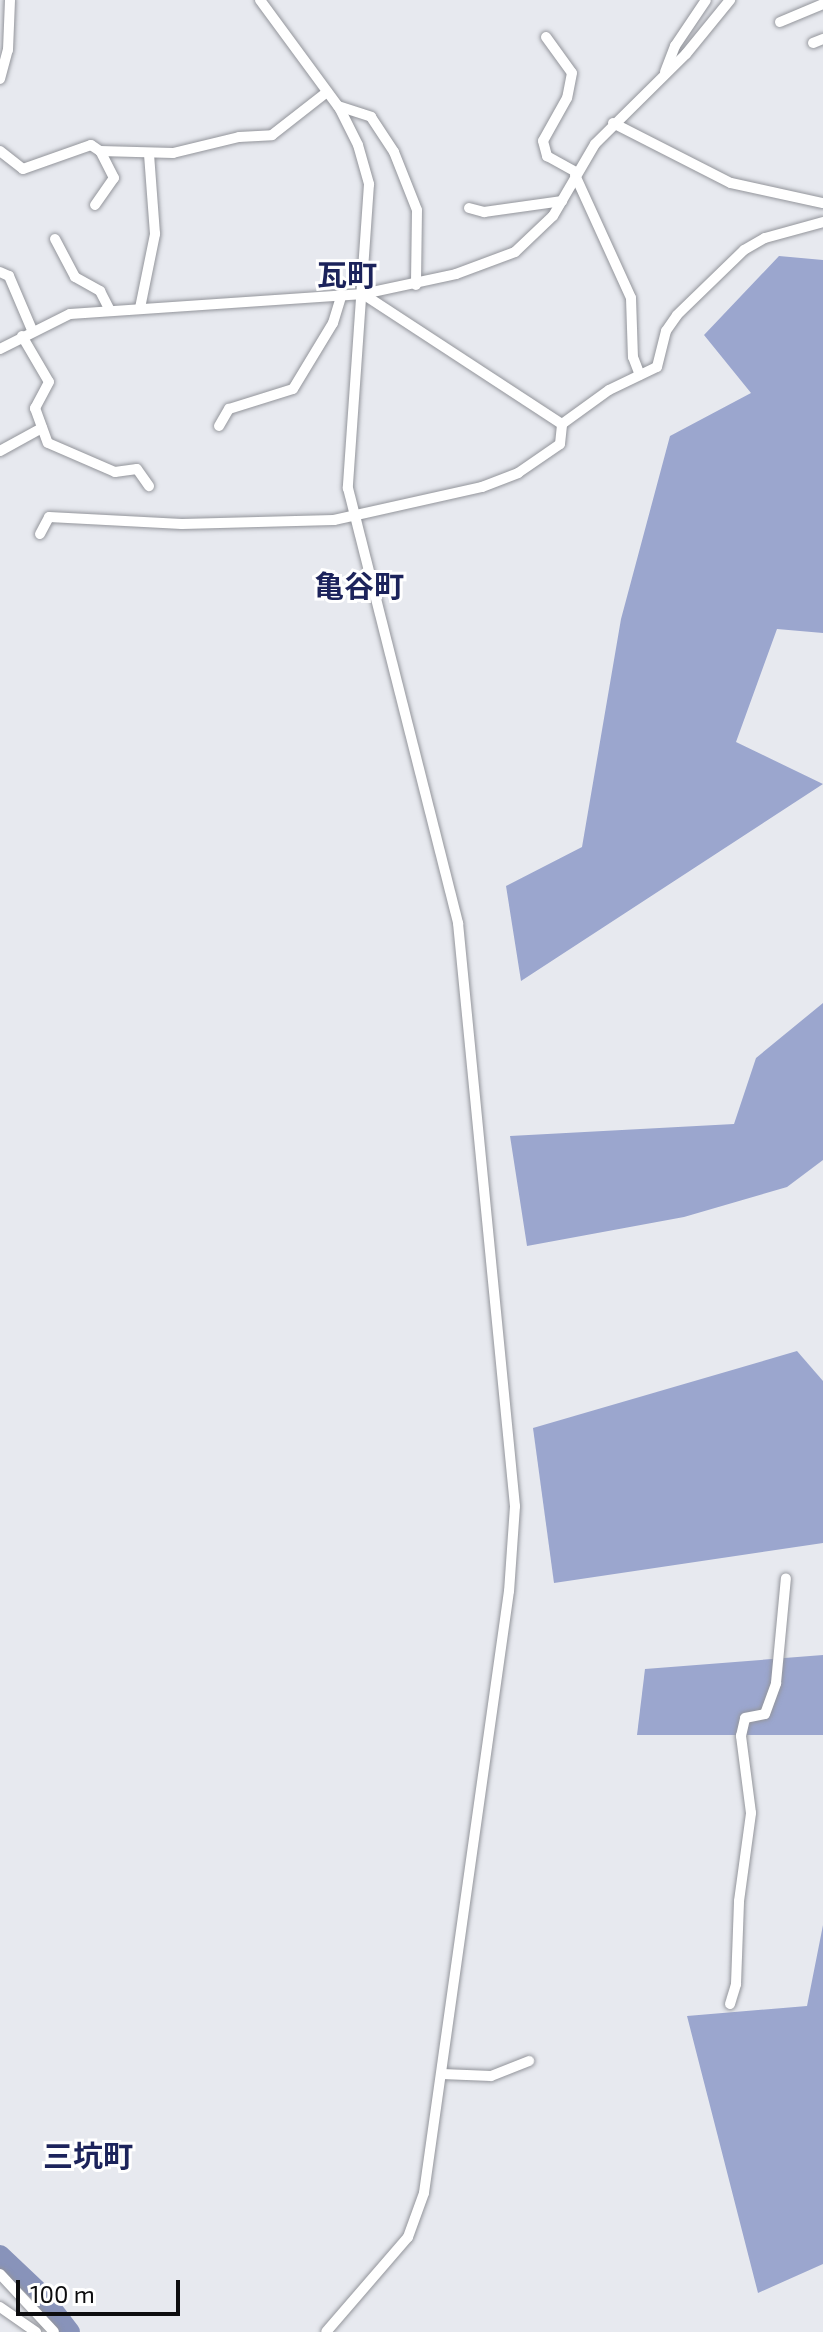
<!DOCTYPE html>
<meta charset="utf-8">
<style>
body{margin:0}
#map{position:relative;width:823px;height:2332px;overflow:hidden;background:#e7e9ef;font-family:"Exo 2","Noto Sans JP",sans-serif}
div>[style]{position:absolute}
.forest>*{inset:0;background:#9ba6ce}
.river>*{height:20px;margin:-10px;padding:0 10px;transform-origin:10px;border-radius:10px;background:#8893ba}
.roads{filter:drop-shadow(0 0 2px #93959b) drop-shadow(0 0 2px #93959b)}
.minor>*{height:10px;margin:-5px;padding:0 5px;transform-origin:5px;border-radius:5px;background:#fff}
span{translate:-50% -50%;white-space:nowrap;text-align:center;line-height:1.15;-webkit-text-stroke:6px #fff;paint-order:stroke}
.quarter-label{font-size:30px;color:#1c235b;font-weight:700}
.scale{position:absolute;left:16px;top:2280px;width:164px;height:36px;box-sizing:border-box;border:4px solid #0d0d0f;border-top:0;padding-left:10px;font-size:24px;line-height:28px;white-space:nowrap;color:#0d0d0f;-webkit-text-stroke:6px #fff;paint-order:stroke}
</style>
<div id="map">
<div class="forest">
<i style="clip-path:polygon(779px 256px,823px 260px,823px 633px,777px 629px,736px 742px,823px 784px,521px 981px,506px 886px,582px 847px,621px 619px,670px 436px,751px 393px,704px 335px)"></i>
<i style="clip-path:polygon(823px 1003px,823px 1160px,787px 1187px,684px 1217px,527px 1246px,510px 1136px,734px 1124px,756px 1058px)"></i>
<i style="clip-path:polygon(797px 1351px,823px 1381px,823px 1543px,554px 1583px,533px 1428px)"></i>
<i style="clip-path:polygon(823px 1655px,823px 1735px,637px 1735px,645px 1669px)"></i>
<i style="clip-path:polygon(823px 1925px,823px 2264px,758px 2293px,687px 2016px,807px 2006px)"></i>
</div>
<div class="river">
<i style="left:0;top:2255px;width:55px;rotate:43.5deg"></i>
<i style="left:40px;top:2293px;width:49px;rotate:52.4deg"></i>
</div>
<div class="roads">
<div class="minor">
<i style="left:260px;top:0;width:135px;rotate:53.7deg"></i>
<i style="left:340px;top:109px;width:40px;rotate:63.4deg"></i>
<i style="left:358px;top:145px;width:41px;rotate:74.2deg"></i>
<i style="left:369px;top:184px;width:305px;rotate:94deg"></i>
<i style="left:348px;top:488px;width:449px;rotate:75.8deg"></i>
<i style="left:458px;top:923px;width:586px;rotate:84.42deg"></i>
<i style="left:515px;top:1506px;width:85px;rotate:94deg"></i>
<i style="left:509px;top:1591px;width:608px;rotate:98.04deg"></i>
<i style="left:424px;top:2193px;width:47px;rotate:110deg"></i>
<i style="left:408px;top:2237px;width:125px;rotate:130.8deg"></i>
<i style="left:780px;top:22px;width:47px;rotate:-22.7deg"></i>
<i style="left:546px;top:37px;width:44px;rotate:54.2deg"></i>
<i style="left:572px;top:73px;width:25px;rotate:101deg"></i>
<i style="left:567px;top:98px;width:49px;rotate:119.2deg"></i>
<i style="left:543px;top:141px;width:16px;rotate:75deg"></i>
<i style="left:547px;top:156px;width:33px;rotate:29deg"></i>
<i style="left:813px;top:43px;width:11px;rotate:-22deg"></i>
<i style="left:665px;top:72px;width:28px;rotate:-69deg"></i>
<i style="left:675px;top:46px;width:55px;rotate:-56deg"></i>
<i style="left:0;top:79px;width:30px;rotate:-75deg"></i>
<i style="left:8px;top:50px;width:50px;rotate:-87.7deg"></i>
<i style="left:338px;top:106px;width:35px;rotate:18deg"></i>
<i style="left:371px;top:117px;width:42px;rotate:56.7deg"></i>
<i style="left:394px;top:152px;width:62px;rotate:68.4deg"></i>
<i style="left:417px;top:210px;width:75px;rotate:90.8deg"></i>
<i style="left:613px;top:123px;width:132px;rotate:27deg"></i>
<i style="left:731px;top:183px;width:94px;rotate:12.3deg"></i>
<i style="left:0;top:151px;width:29px;rotate:38deg"></i>
<i style="left:23px;top:169px;width:72px;rotate:-19.4deg"></i>
<i style="left:91px;top:145px;width:11px;rotate:34deg"></i>
<i style="left:100px;top:151px;width:73px;rotate:1.6deg"></i>
<i style="left:173px;top:153px;width:68px;rotate:-13.6deg"></i>
<i style="left:239px;top:137px;width:33px;rotate:-3deg"></i>
<i style="left:272px;top:135px;width:70px;rotate:-38deg"></i>
<i style="left:575px;top:175px;width:135px;rotate:65.5deg"></i>
<i style="left:631px;top:298px;width:59px;rotate:88.1deg"></i>
<i style="left:633px;top:357px;width:19px;rotate:69deg"></i>
<i style="left:95px;top:205px;width:33px;rotate:-55deg"></i>
<i style="left:114px;top:178px;width:30px;rotate:-117deg"></i>
<i style="left:469px;top:208px;width:16px;rotate:15deg"></i>
<i style="left:484px;top:212px;width:79px;rotate:-8deg"></i>
<i style="left:55px;top:239px;width:43px;rotate:62.2deg"></i>
<i style="left:75px;top:277px;width:29px;rotate:29deg"></i>
<i style="left:100px;top:291px;width:22px;rotate:63deg"></i>
<i style="left:0;top:272px;width:10px;rotate:24deg"></i>
<i style="left:9px;top:276px;width:59px;rotate:66.9deg"></i>
<i style="left:363px;top:294px;width:238px;rotate:33.2deg"></i>
<i style="left:140px;top:308px;width:76px;rotate:-78.5deg"></i>
<i style="left:155px;top:234px;width:80px;rotate:-94.3deg"></i>
<i style="left:22px;top:336px;width:53px;rotate:59.6deg"></i>
<i style="left:49px;top:382px;width:30px;rotate:118deg"></i>
<i style="left:35px;top:408px;width:37px;rotate:70deg"></i>
<i style="left:48px;top:443px;width:73px;rotate:23.4deg"></i>
<i style="left:115px;top:472px;width:22px;rotate:-8deg"></i>
<i style="left:137px;top:469px;width:21px;rotate:55deg"></i>
<i style="left:0;top:349px;width:78px;rotate:-26.6deg"></i>
<i style="left:70px;top:314px;width:294px;rotate:-3.9deg"></i>
<i style="left:363px;top:294px;width:95px;rotate:-12.1deg"></i>
<i style="left:456px;top:274px;width:63px;rotate:-20.4deg"></i>
<i style="left:515px;top:252px;width:52px;rotate:-43.5deg"></i>
<i style="left:553px;top:216px;width:83px;rotate:-59.7deg"></i>
<i style="left:595px;top:144px;width:128px;rotate:-44.7deg"></i>
<i style="left:686px;top:54px;width:70px;rotate:-50.8deg"></i>
<i style="left:219px;top:426px;width:20px;rotate:-60deg"></i>
<i style="left:229px;top:409px;width:67px;rotate:-17.4deg"></i>
<i style="left:293px;top:389px;width:77px;rotate:-58.8deg"></i>
<i style="left:333px;top:323px;width:27px;rotate:-73deg"></i>
<i style="left:0;top:451px;width:48px;rotate:-28.7deg"></i>
<i style="left:40px;top:534px;width:19px;rotate:-62deg"></i>
<i style="left:49px;top:517px;width:133px;rotate:3deg"></i>
<i style="left:182px;top:524px;width:152px;rotate:-1.5deg"></i>
<i style="left:334px;top:520px;width:152px;rotate:-12.6deg"></i>
<i style="left:482px;top:487px;width:39px;rotate:-21deg"></i>
<i style="left:518px;top:473px;width:51px;rotate:-34.6deg"></i>
<i style="left:560px;top:444px;width:20px;rotate:-84deg"></i>
<i style="left:562px;top:424px;width:58px;rotate:-35.9deg"></i>
<i style="left:609px;top:390px;width:53px;rotate:-25.6deg"></i>
<i style="left:657px;top:367px;width:37px;rotate:-76deg"></i>
<i style="left:666px;top:331px;width:19px;rotate:-55deg"></i>
<i style="left:677px;top:315px;width:93px;rotate:-44.1deg"></i>
<i style="left:744px;top:250px;width:24px;rotate:-30deg"></i>
<i style="left:765px;top:238px;width:60px;rotate:-15.4deg"></i>
<i style="left:730px;top:2004px;width:21px;rotate:-73deg"></i>
<i style="left:736px;top:1984px;width:83px;rotate:-87.9deg"></i>
<i style="left:739px;top:1901px;width:89px;rotate:-82.2deg"></i>
<i style="left:751px;top:1813px;width:78px;rotate:-97.4deg"></i>
<i style="left:741px;top:1736px;width:18px;rotate:-77deg"></i>
<i style="left:745px;top:1718px;width:20px;rotate:-11deg"></i>
<i style="left:765px;top:1714px;width:33px;rotate:-70deg"></i>
<i style="left:776px;top:1683px;width:105px;rotate:-84.6deg"></i>
<i style="left:442px;top:2074px;width:49px;rotate:2.3deg"></i>
<i style="left:491px;top:2076px;width:41px;rotate:-21.5deg"></i>
<i style="left:0;top:2274px;width:79px;rotate:47deg"></i>
<i style="left:0;top:2307px;width:44px;rotate:34.8deg"></i>
</div>
</div>
<div class="quarter-label">
<span style="left:347px;top:274px">瓦町</span>
<span style="left:359px;top:585px">亀谷町</span>
<span style="left:88px;top:2155px">三坑町</span>
</div>
<div class="scale">100 m</div>
</div>
